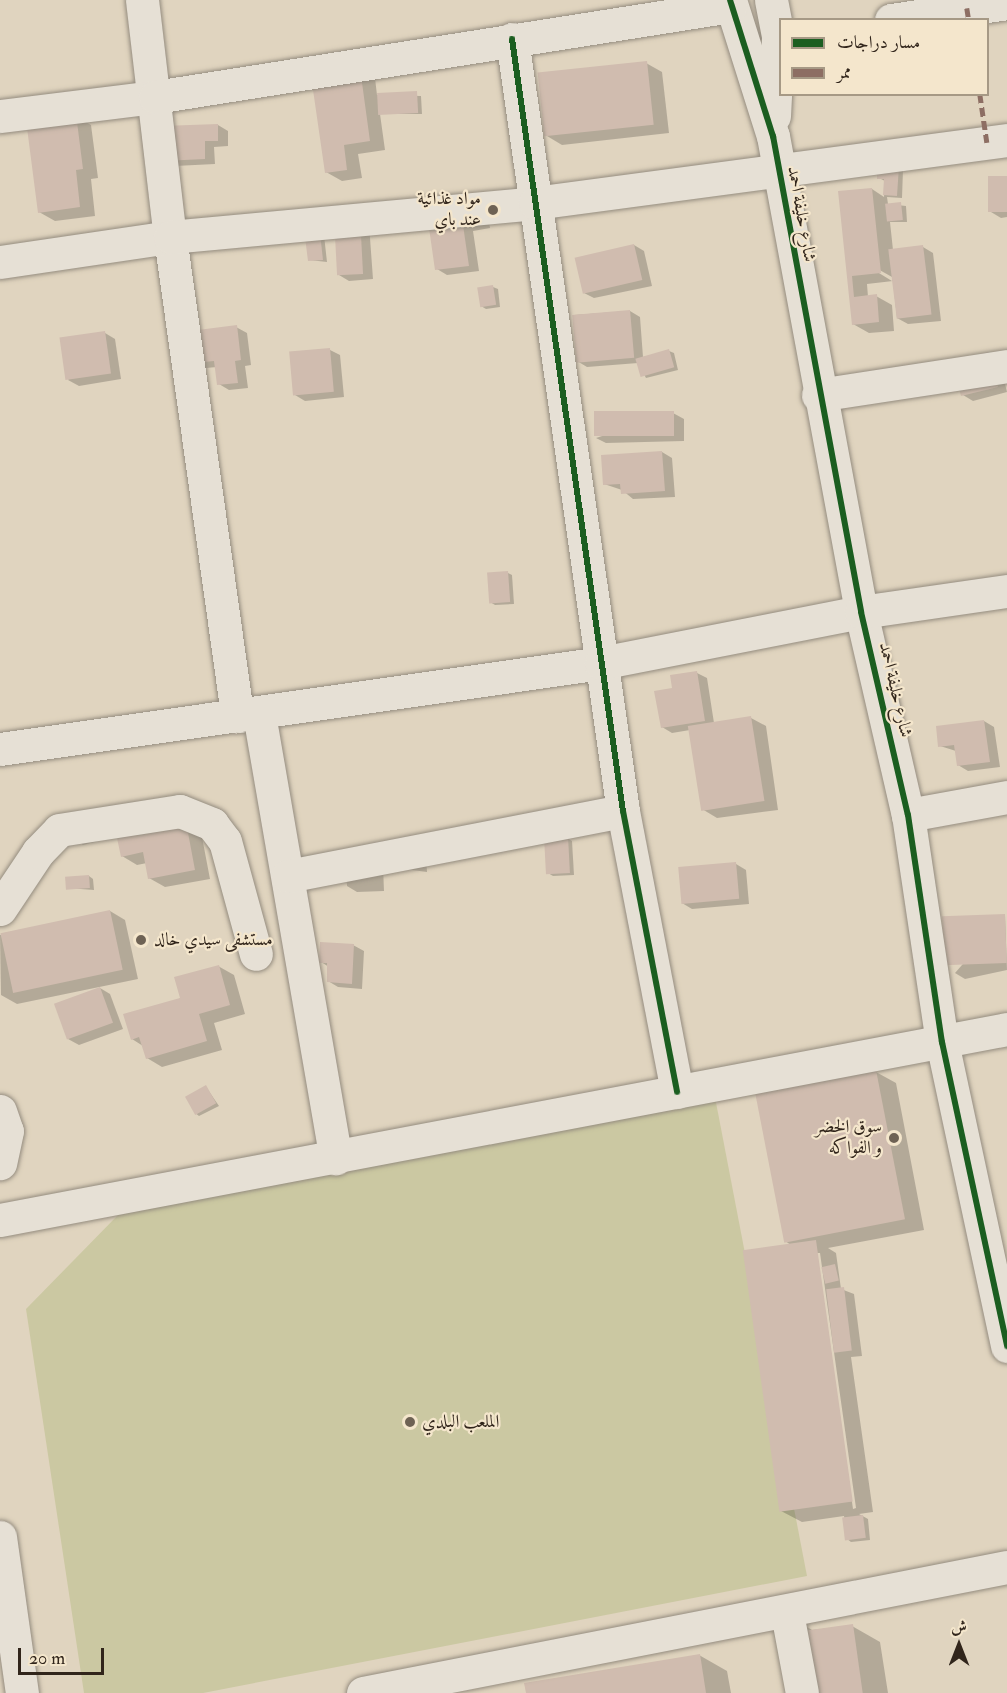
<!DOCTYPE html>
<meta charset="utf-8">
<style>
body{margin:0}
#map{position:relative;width:1007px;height:1693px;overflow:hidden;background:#e0d4bf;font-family:"IM FELL Double Pica",Amiri,serif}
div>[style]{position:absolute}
.green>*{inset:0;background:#cbc8a2}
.shadow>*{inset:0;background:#0003}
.building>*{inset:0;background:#d0bcaf;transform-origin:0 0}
.roads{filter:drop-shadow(0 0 2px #948c7f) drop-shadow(0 0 2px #948c7f)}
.minor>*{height:33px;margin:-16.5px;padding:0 16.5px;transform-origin:16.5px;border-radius:16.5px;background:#e6e0d5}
.quiet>*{height:4.5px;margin-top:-2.25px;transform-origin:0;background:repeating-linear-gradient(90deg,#8d6e63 0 9px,transparent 0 13.5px)}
.cycleway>*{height:6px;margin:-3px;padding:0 3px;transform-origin:3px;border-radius:3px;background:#1b5e20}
.dots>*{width:16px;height:16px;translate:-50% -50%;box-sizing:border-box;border:3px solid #f4e6cc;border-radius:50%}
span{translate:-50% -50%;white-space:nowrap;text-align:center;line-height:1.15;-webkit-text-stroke:4.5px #f4e6cc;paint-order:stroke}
.poi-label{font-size:18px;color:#31251b}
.right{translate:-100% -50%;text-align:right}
.left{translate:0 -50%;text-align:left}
.street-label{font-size:18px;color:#31251b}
.legend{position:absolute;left:779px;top:18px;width:210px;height:78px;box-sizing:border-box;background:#f4e6cc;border:2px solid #a69985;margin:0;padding:8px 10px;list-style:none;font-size:18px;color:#31251b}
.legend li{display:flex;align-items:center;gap:12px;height:30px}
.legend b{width:30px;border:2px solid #a69985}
.north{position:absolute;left:929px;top:1615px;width:60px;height:60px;-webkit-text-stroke:4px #f4e6cc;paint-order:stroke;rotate:0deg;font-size:16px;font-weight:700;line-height:24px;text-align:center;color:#31251b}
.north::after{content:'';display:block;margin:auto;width:21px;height:27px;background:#31251b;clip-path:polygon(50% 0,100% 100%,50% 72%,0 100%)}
.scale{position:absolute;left:18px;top:1648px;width:86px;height:27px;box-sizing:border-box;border:3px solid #31251b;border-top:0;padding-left:8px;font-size:18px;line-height:21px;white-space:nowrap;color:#31251b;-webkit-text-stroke:4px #f4e6cc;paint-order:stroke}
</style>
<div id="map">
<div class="green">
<i style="clip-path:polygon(714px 1092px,807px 1576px,203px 1693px,84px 1693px,26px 1309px,118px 1215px)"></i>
</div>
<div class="shadow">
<i style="clip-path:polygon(646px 63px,662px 72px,669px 133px,562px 145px,547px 136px)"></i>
<i style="clip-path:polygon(359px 69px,375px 78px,377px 95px,421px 96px,422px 114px,380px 114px,385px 150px,358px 154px,362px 178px,342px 181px,326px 172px)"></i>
<i style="clip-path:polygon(76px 116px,91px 125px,98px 178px,91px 179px,95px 216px,55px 221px,39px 212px)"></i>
<i style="clip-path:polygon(218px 125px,228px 131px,228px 146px,214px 147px,215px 164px,175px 166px,165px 160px)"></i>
<i style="clip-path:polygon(evenodd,879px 167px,903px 170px,902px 198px,887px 197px,888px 204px,906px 206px,907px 222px,890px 222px,893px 250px,923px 247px,933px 253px,941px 321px,908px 324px,897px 318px,893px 281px,867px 284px,868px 297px,876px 296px,892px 305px,894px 331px,869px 333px,853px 324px,840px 193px,872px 189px,884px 197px,885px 181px,879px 178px,879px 167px,876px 268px,892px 277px,892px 281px,874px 270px,876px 268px)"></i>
<i style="clip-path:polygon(1007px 177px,1007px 217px,1001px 218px,991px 212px)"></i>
<i style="clip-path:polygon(488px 214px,490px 228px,473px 231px,479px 271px,447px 275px,437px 269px,429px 215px)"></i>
<i style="clip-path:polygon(305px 221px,369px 224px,373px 279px,349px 281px,339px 275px,337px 234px,324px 235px,327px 262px,309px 260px)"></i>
<i style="clip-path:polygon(634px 245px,644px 251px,652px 286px,594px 298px,584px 293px)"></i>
<i style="clip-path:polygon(493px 287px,498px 289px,500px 307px,486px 309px,481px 306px)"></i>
<i style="clip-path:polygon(630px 311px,640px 317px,643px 357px,669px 351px,674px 353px,678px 370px,646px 378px,638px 363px,587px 367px,577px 361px,574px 315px)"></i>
<i style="clip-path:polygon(236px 327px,247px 333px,251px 365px,245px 366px,248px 388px,229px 390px,219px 384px,217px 367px,206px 368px,196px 362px)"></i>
<i style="clip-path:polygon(105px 333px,115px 339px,121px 379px,79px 386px,68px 380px)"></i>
<i style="clip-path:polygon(330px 350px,340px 355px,344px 397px,305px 401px,295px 395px)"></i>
<i style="clip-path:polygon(999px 359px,1007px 392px,973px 401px,963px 395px)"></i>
<i style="clip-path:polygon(673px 413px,684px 419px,684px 441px,606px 443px,596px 438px)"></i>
<i style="clip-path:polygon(662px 452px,672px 458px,675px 497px,633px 499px,622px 490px,604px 484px)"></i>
<i style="clip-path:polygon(508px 573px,512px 575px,514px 604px,495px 605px,490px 602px)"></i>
<i style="clip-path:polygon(697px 673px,707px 678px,714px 723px,751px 718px,766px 726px,778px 810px,717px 818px,702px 809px,690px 730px,672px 733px,662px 727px,674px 689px)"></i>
<i style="clip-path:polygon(984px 721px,994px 727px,1000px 767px,968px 771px,958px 765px,956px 751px,940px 746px)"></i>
<i style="clip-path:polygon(198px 816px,210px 879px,165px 887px,149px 878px,147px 863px,137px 865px,122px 856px)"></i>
<i style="clip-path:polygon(96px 821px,102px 840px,83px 845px,79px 842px)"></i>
<i style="clip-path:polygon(567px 838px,572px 841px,574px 875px,553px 876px,548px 873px)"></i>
<i style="clip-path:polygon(345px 853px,426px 856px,427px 872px,383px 866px,384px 891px,357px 892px,347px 886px)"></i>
<i style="clip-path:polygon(736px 864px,746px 870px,749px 904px,692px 909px,682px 903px)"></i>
<i style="clip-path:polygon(89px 876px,93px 879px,94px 890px,67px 888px)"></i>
<i style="clip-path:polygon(110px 911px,125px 920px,138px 979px,17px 1004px,1px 995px,0 935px)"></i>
<i style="clip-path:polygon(1005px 916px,1007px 970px,965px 979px,955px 973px)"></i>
<i style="clip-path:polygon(353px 945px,364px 951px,362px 989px,338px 987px,328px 981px,329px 967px,321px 962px)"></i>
<i style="clip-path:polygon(218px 966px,234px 975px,245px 1014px,214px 1023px,222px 1050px,162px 1067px,147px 1058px,143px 1046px,132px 1039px)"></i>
<i style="clip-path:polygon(100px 988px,110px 994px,123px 1029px,79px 1045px,68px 1039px)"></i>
<i style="clip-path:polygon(evenodd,876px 1072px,896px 1083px,924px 1230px,828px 1248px,836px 1253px,841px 1289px,854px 1294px,862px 1356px,851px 1357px,873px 1512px,859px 1514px,868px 1519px,870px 1540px,851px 1542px,847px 1539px,844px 1516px,802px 1522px,781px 1511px,791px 1245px,785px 1241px,876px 1072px,817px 1253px,820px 1253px,856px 1508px,853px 1509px,817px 1253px)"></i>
<i style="clip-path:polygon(206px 1087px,219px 1106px,199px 1116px,195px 1113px)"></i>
<i style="clip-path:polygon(802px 1624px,812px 1630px,852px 1626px,880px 1642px,888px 1693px,815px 1693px)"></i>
<i style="clip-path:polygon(699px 1655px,727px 1671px,731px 1693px,528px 1693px)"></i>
</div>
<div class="building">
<i style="left:647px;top:61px;width:64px;height:110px;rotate:84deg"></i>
<i style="clip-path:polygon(360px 68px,370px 141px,344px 145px,347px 170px,325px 173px,310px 69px)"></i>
<i style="left:417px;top:91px;width:22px;height:40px;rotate:87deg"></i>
<i style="clip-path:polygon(76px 114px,83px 169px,76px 170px,80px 207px,38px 213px,26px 120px)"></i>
<i style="clip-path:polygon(218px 124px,218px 141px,205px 141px,205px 159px,163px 161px,162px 126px)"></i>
<i style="clip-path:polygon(877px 165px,899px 166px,897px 196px,883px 195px,884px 179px,877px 179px)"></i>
<i style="left:1007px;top:176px;width:36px;height:19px;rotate:90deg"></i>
<i style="clip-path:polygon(872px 188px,881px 273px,852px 276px,854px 297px,877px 294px,879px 322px,852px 325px,838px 191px)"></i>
<i style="left:901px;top:202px;width:18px;height:16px;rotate:84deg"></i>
<i style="clip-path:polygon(427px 214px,463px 225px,469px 266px,435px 270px)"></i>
<i style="left:360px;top:216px;width:58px;height:26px;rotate:87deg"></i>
<i style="clip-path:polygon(303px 220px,320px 233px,323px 260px,308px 261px)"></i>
<i style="left:634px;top:244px;width:37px;height:61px;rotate:77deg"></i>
<i style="left:923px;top:245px;width:70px;height:35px;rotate:83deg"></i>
<i style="left:493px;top:285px;width:20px;height:16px;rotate:81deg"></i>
<i style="left:630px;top:310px;width:48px;height:58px;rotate:85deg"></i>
<i style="clip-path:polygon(237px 325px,241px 360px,235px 361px,238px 383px,217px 385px,214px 361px,194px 363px,190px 331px)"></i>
<i style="left:105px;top:331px;width:43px;height:46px;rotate:82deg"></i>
<i style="left:330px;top:348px;width:44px;height:41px;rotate:85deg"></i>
<i style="left:669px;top:349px;width:19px;height:35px;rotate:74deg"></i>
<i style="clip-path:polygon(989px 352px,998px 387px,961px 396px,957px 381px,972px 356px)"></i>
<i style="left:674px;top:411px;width:25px;height:80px;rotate:90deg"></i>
<i style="clip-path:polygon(662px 451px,665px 491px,621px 494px,620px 484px,603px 485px,601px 455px)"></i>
<i style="left:508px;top:571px;width:31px;height:21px;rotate:86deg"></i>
<i style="clip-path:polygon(697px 671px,705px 721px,661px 728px,654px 691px,672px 688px,670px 675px)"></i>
<i style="left:751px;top:716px;width:86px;height:64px;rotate:81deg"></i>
<i style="clip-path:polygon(984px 720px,990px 762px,957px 766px,954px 745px,938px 747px,936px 726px)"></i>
<i style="clip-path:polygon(183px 806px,195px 870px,148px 879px,143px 852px,121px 857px,113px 819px)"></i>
<i style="left:568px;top:836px;width:37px;height:24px;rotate:87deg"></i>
<i style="left:736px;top:862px;width:37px;height:58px;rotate:85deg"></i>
<i style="left:89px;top:875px;width:13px;height:24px;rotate:86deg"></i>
<i style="left:110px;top:910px;width:61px;height:112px;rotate:78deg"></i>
<i style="left:1005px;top:914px;width:49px;height:63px;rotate:88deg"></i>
<i style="clip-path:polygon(320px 942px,354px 944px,352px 984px,327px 982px,327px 963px,319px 963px)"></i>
<i style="clip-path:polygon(219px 965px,230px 1005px,199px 1014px,207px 1041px,146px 1059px,139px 1037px,131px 1040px,123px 1014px,180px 998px,174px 977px)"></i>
<i style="left:100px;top:987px;width:38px;height:49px;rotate:70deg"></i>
<i style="left:876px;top:1070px;width:152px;height:123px;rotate:79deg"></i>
<i style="left:206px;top:1085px;width:21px;height:24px;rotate:61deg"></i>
<i style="left:816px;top:1240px;width:264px;height:74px;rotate:82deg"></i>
<i style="left:835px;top:1264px;width:17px;height:14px;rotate:77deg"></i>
<i style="left:844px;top:1287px;width:64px;height:18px;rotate:83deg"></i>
<i style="left:863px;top:1515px;width:23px;height:21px;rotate:83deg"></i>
<i style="left:853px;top:1624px;width:70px;height:49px;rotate:82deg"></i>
<i style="clip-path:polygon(700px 1654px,706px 1693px,526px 1693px,524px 1683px)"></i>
</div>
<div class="roads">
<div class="minor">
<i style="left:142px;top:0;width:239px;rotate:83.3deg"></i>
<i style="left:170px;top:237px;width:484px;rotate:82deg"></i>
<i style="left:730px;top:0;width:143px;rotate:72.5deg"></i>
<i style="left:773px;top:136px;width:484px;rotate:79.5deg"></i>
<i style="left:861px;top:612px;width:208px;rotate:77deg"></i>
<i style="left:908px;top:815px;width:230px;rotate:81.5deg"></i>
<i style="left:942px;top:1042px;width:311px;rotate:77.9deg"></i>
<i style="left:771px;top:0;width:38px;rotate:79deg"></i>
<i style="left:778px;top:37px;width:79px;rotate:92.9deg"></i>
<i style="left:891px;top:20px;width:117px;rotate:-8.3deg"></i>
<i style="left:512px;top:39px;width:780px;rotate:81.82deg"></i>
<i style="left:623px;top:811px;width:286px;rotate:79.1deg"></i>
<i style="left:0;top:116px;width:156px;rotate:-7deg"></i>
<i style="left:155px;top:97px;width:583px;rotate:-8.98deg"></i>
<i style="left:0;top:262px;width:172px;rotate:-8.4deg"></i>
<i style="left:170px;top:237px;width:367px;rotate:-5.3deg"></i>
<i style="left:535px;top:203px;width:476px;rotate:-7.6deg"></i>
<i style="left:818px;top:395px;width:191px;rotate:-8.7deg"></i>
<i style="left:259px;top:714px;width:451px;rotate:80.2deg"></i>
<i style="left:0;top:749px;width:607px;rotate:-8.14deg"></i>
<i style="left:601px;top:663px;width:265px;rotate:-11.1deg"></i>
<i style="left:861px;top:612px;width:148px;rotate:-8.2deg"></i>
<i style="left:908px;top:815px;width:101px;rotate:-10.3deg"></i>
<i style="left:288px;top:876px;width:341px;rotate:-11deg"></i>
<i style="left:0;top:909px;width:69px;rotate:-56.3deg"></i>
<i style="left:38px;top:852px;width:30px;rotate:-46deg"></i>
<i style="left:59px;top:830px;width:122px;rotate:-8.9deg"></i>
<i style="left:180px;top:811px;width:35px;rotate:22deg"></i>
<i style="left:212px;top:824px;width:21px;rotate:53deg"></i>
<i style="left:225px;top:841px;width:117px;rotate:74.7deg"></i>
<i style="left:0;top:1111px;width:21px;rotate:71deg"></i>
<i style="left:7px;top:1131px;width:33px;rotate:102deg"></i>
<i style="left:0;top:1220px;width:1025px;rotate:-10.74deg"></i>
<i style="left:0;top:1537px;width:158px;rotate:82deg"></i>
<i style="left:787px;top:1613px;width:81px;rotate:79.4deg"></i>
<i style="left:363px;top:1693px;width:656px;rotate:-11.07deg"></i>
</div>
</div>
<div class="quiet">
<i style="left:967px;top:8px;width:12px;rotate:81deg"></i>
<i style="left:980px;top:94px;width:49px;rotate:81.7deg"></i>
</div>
<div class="cycleway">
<i style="left:730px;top:0;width:143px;rotate:72.5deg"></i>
<i style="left:773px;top:136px;width:484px;rotate:79.5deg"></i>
<i style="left:861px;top:612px;width:208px;rotate:77deg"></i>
<i style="left:908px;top:815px;width:230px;rotate:81.5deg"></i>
<i style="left:942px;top:1042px;width:311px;rotate:77.9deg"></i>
<i style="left:512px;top:39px;width:780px;rotate:81.82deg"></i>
<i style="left:623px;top:811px;width:286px;rotate:79.1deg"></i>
</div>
<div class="dots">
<i style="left:493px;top:210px;background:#6e6254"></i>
<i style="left:141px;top:940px;background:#6e6254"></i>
<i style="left:894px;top:1138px;background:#6e6254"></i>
<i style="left:410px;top:1422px;background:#6e6254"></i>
</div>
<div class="poi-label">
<span class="right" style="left:481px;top:210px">مواد غذائية<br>عند باي</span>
<span class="left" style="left:154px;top:940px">مستشفى سيدي خالد</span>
<span class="right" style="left:882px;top:1138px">سوق الخضر<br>و الفواكه</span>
<span class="left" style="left:422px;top:1422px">الملعب البلدي</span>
</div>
<div class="street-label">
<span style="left:801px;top:214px;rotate:80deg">شارع خليفة احمد</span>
<span style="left:895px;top:690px;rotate:77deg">شارع خليفة احمد</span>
</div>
<ul class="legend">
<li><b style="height:8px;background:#1b5e20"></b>مسار دراجات</li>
<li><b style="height:8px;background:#8d6e63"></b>ممر</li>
</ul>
<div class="north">ش</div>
<div class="scale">20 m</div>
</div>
